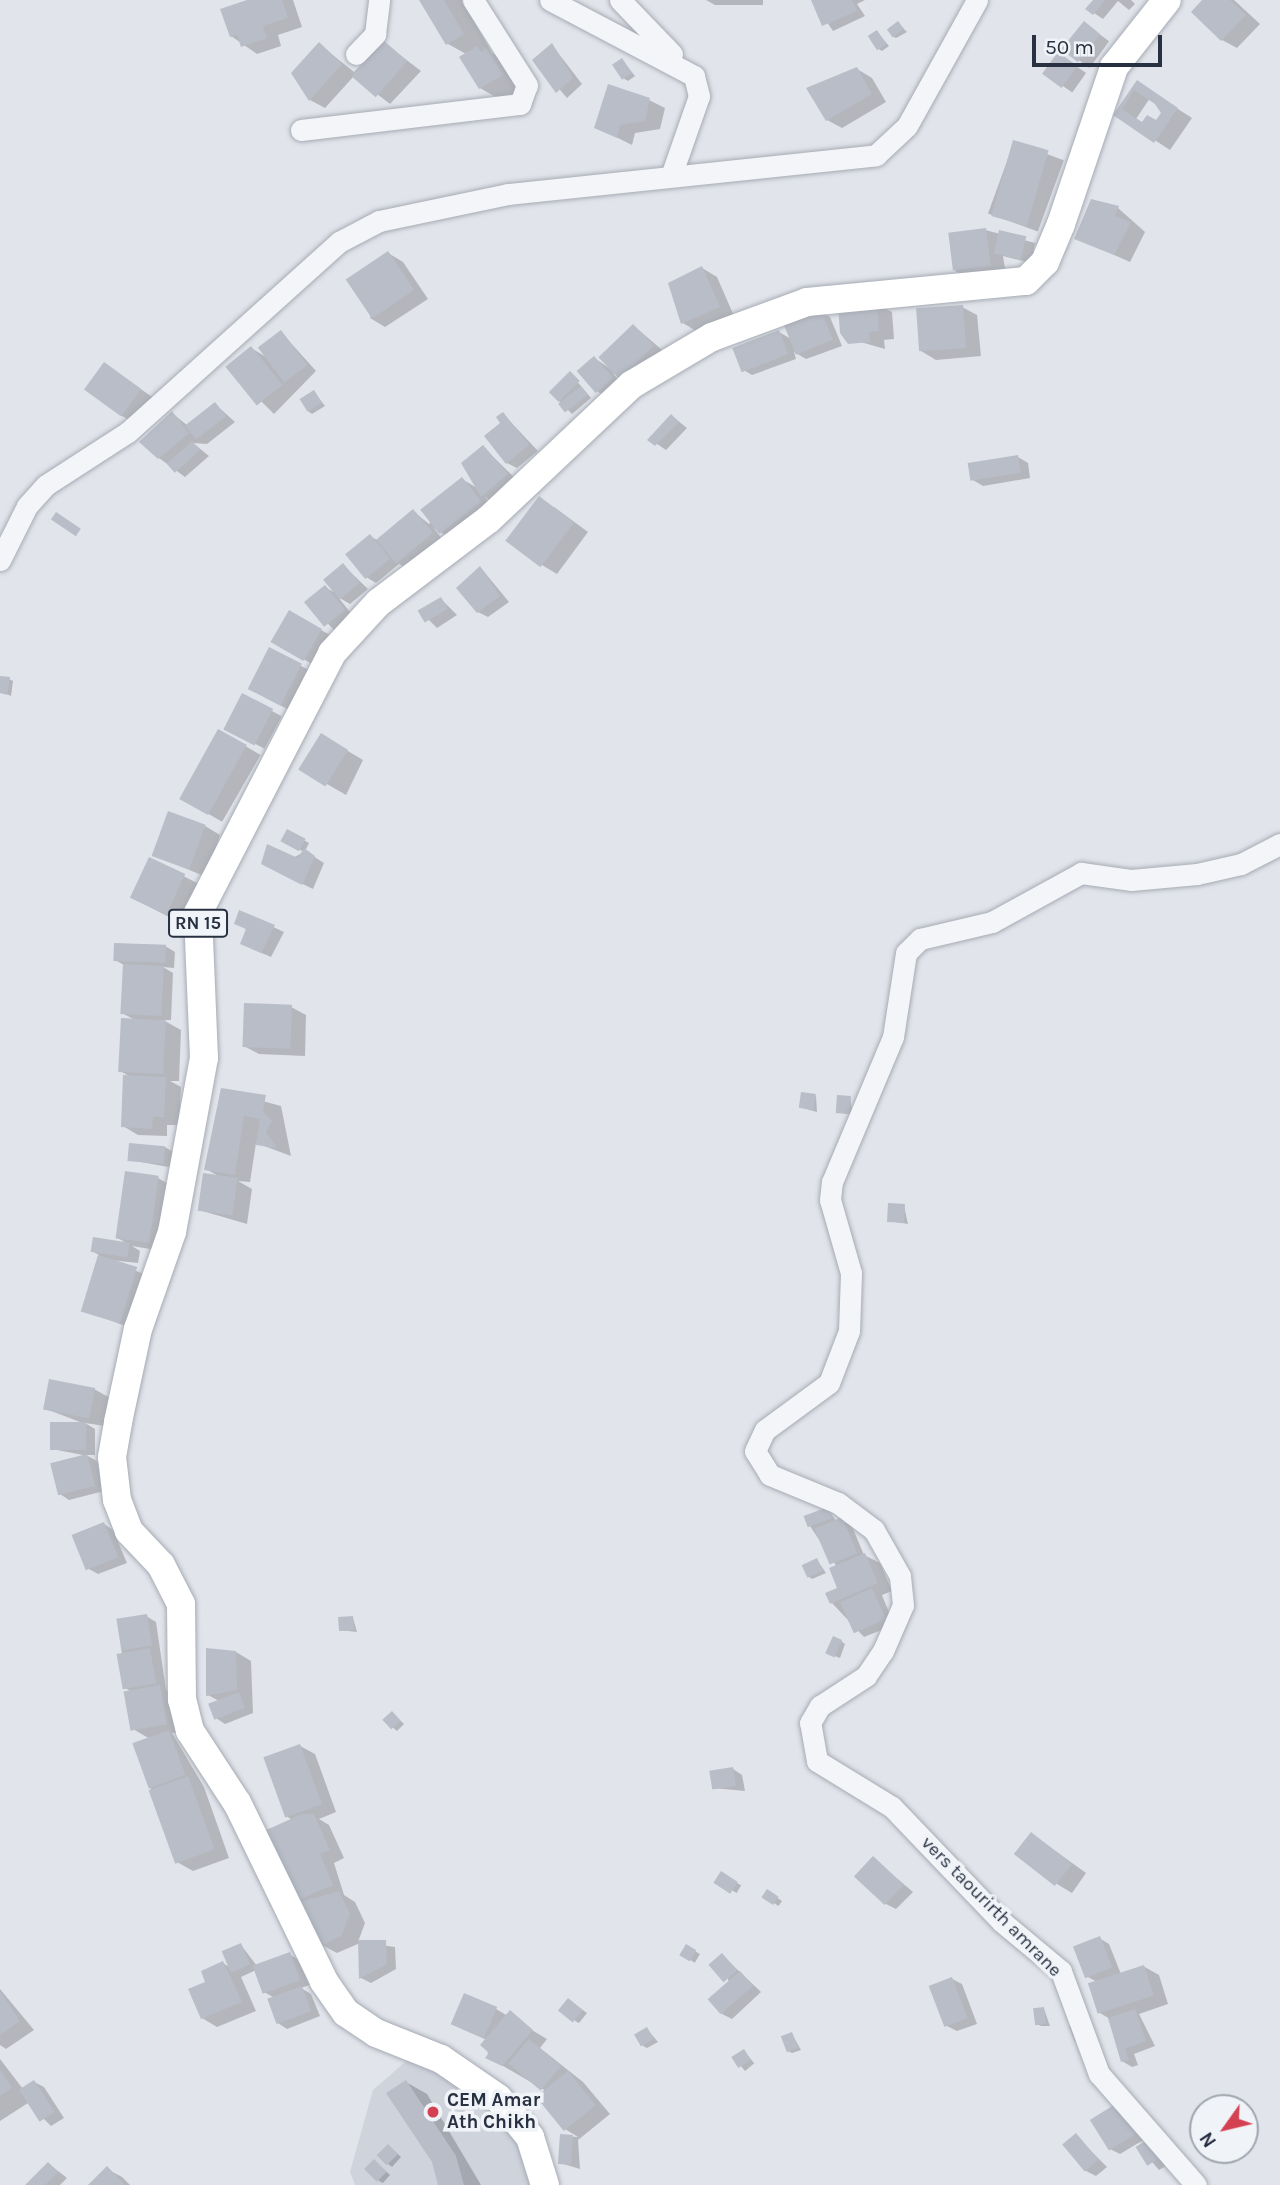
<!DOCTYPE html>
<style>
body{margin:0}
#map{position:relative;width:1280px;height:2185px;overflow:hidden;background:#e1e4ea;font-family:Karla,sans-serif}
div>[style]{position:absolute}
.built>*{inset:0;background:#cfd3dc}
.shadow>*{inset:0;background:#0003;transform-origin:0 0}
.building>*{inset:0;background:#b8bdc7;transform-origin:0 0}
.roads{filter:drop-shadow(0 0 2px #a6abb4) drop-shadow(0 0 2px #a6abb4)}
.minor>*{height:21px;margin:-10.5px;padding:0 10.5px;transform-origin:10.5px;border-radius:10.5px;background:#f4f5f8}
.major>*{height:28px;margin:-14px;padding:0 14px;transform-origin:14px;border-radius:14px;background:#fff}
.dots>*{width:19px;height:19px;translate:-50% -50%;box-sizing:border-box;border:4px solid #f0f3f7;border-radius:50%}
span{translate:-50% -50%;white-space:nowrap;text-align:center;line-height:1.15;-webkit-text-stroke:7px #f0f3f7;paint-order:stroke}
.shield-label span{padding:2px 5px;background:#f0f3f7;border:2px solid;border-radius:5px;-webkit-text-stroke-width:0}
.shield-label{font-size:18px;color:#283142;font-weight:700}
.street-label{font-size:19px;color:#283142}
.poi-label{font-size:19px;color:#283142;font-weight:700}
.left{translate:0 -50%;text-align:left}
.north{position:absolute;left:1189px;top:2094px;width:70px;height:70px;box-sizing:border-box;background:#f0f3f7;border:2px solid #a0a5af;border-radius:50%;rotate:236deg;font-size:19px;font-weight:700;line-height:28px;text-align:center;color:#283142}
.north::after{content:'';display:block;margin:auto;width:24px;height:32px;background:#d44153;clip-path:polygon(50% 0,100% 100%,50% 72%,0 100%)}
.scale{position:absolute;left:1032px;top:35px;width:130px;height:32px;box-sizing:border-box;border:4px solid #283142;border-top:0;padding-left:9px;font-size:21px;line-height:24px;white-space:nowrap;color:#283142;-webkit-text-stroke:5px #f0f3f7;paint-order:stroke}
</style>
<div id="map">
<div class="built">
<i style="clip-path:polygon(412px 2056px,513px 2126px,534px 2185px,355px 2185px,350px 2172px,373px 2090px)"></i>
</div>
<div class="shadow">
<i style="clip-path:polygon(253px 0,293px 0,302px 27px,278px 35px,281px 46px,257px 54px,231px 36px)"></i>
<i style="clip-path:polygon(421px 0,462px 0,492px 53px,517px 68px,532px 93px,511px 106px,480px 88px,466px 54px,448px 44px)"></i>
<i style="clip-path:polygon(706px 0,763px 0,763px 5px,715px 5px)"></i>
<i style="clip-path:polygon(812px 0,865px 0,857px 4px,865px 16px,833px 31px)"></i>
<i style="clip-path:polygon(1095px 0,1131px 0,1135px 4px,1129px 10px,1118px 1px,1103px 19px,1094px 13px)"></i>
<i style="clip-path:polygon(1205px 0,1234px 0,1260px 24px,1237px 48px,1222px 40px)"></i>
<i style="clip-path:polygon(898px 23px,907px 32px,896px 38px,892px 36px)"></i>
<i style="left:1084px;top:23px;width:31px;height:33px;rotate:36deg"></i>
<i style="clip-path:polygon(877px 32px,889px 46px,882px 51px,877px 48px)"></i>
<i style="clip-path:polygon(383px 42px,421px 71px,390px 104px,354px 76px,325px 108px,310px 100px,319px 44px,354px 72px)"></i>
<i style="clip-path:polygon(552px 45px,582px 84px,567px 98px,534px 60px)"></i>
<i style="left:1059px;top:54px;width:33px;height:24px;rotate:35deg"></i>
<i style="clip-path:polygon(622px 60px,635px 76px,628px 81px,623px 78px)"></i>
<i style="clip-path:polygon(857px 69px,872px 78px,886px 102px,842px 128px,827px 120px)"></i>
<i style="clip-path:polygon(evenodd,1137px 83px,1192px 118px,1170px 150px,1116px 115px,1137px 83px,1150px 98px,1163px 113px,1157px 122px,1143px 124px,1136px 119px,1150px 98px)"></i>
<i style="clip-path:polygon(649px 100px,665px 108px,660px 129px,635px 133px,632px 145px,596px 127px)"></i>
<i style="left:1014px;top:142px;width:53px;height:76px;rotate:20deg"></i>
<i style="clip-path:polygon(1118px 208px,1145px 232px,1130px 262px,1076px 238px)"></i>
<i style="clip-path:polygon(985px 230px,1035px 243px,1031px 263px,1003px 256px,1006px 274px,970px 279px,955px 271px)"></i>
<i style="clip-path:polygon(388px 253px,403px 262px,428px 299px,385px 327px,370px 318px)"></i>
<i style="clip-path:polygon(702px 268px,717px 277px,734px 316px,698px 332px,683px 323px)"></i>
<i style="clip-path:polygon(876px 303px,892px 312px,894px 339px,884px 340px,885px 349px,857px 341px)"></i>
<i style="clip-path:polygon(962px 307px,977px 315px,981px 356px,936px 360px,921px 351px)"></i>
<i style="clip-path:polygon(821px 312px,830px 317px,842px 346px,806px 359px,794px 352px,796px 359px,752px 375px,742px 369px,779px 332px,791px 339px)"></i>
<i style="clip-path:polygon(634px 326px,668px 355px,633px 385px,613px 373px,622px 385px,608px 398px,598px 392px,594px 358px,608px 367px)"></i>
<i style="clip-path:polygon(281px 332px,316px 371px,274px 414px,227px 367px,251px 348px,268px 358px)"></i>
<i style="clip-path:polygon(105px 364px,155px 399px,137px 424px,122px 416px)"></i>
<i style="clip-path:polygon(570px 373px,591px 398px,572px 414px,559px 401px)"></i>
<i style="clip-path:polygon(314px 392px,325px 406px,312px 414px,308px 411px)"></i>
<i style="clip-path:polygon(215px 404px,235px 422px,207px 444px,193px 443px,209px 456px,185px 477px,159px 458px,172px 413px,188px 426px)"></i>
<i style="clip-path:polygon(503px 414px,538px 451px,517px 468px,507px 463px)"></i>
<i style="clip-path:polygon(672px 416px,687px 428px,666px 450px,650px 439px)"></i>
<i style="clip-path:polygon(483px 447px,517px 480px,491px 501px,485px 497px,495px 510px,455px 541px,434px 528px,442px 539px,407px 568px,399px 564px,376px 583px,366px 577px,370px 536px,377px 540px,413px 511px,429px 524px,462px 479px,477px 488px)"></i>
<i style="clip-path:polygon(1018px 457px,1028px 463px,1030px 478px,983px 486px,973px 480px)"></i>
<i style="clip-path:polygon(554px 507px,588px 532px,557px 574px,542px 565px)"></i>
<i style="clip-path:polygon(343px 565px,368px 589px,350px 604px,338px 597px,354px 617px,336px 632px,307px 602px,325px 587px,337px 594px)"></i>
<i style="clip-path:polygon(481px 568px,509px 602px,488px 617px,478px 612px)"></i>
<i style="clip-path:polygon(441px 599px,457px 615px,437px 628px,421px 612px)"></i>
<i style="left:290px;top:612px;width:53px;height:34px;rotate:30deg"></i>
<i style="clip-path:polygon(270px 649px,316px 674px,295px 713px,264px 697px)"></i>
<i style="clip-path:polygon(9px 679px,13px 681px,11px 696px,0 691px)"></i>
<i style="left:242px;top:695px;width:45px;height:37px;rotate:28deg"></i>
<i style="left:219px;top:731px;width:48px;height:77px;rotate:30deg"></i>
<i style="clip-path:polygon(336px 744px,363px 760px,346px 795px,301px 769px)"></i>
<i style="clip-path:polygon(205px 826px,220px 835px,206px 877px,154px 855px)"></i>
<i style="clip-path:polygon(288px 831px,309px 843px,305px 851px,324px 863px,313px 889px,272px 869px,304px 852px,283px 840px)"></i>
<i style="left:150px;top:859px;width:56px;height:43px;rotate:27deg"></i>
<i style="clip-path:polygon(240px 912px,284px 932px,271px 957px,252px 949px)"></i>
<i style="clip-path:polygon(165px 946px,175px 952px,174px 968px,163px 967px,173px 973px,171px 1020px,163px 1020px,181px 1030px,179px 1081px,170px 1081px,181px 1087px,179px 1125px,167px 1125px,167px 1136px,138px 1135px,123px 1126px,131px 1077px,120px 1071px,135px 1020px,122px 1013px,124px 965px,115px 960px)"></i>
<i style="clip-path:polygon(291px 1007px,306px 1015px,305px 1056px,259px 1054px,244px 1046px)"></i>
<i style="clip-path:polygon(222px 1090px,281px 1106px,291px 1156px,256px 1143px,250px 1182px,238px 1181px,252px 1189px,247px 1224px,199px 1210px,220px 1177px,206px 1169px)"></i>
<i style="clip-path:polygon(816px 1096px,817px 1112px,799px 1107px)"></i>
<i style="clip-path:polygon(850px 1098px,853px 1115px,837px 1112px)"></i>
<i style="clip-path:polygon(165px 1147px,175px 1153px,174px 1168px,130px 1160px)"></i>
<i style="clip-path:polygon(158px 1178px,173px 1187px,162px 1251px,132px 1246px,140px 1251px,138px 1263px,110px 1260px,151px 1277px,136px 1330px,83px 1310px,99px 1255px,92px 1251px,128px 1244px,116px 1237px)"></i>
<i style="clip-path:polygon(904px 1206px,908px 1224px,889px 1221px)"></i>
<i style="clip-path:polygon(94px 1389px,110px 1398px,105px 1426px,85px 1423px,95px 1429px,95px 1455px,86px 1455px,97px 1461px,104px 1491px,69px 1500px,60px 1494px,83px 1455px,52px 1449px,80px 1422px,46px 1409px)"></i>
<i style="clip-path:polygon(828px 1509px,836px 1521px,851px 1524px,864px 1555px,880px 1563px,892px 1591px,882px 1595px,894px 1625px,864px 1637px,831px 1602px,839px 1589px,837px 1567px,810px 1526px)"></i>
<i style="clip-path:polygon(104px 1524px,113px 1530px,127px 1563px,98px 1574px,89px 1569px)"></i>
<i style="clip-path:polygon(817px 1560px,826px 1573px,812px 1579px,808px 1576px)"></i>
<i style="clip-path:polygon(146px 1616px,156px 1622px,166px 1690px,175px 1696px,182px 1732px,172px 1733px,204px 1787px,229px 1858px,193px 1871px,177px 1862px,150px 1787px,150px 1739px,133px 1729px,132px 1692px,125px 1688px,119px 1621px)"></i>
<i style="clip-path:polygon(353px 1618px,357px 1632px,340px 1630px)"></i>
<i style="clip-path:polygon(841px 1641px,845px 1644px,840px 1658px,832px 1655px)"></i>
<i style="clip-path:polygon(236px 1652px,251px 1661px,253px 1713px,225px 1724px,216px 1718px,219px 1701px,208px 1695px)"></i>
<i style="clip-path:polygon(392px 1713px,404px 1724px,397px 1731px,384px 1720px)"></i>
<i style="clip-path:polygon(300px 1746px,315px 1754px,336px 1812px,319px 1819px,329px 1825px,344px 1858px,334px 1863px,344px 1895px,355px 1902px,365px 1923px,358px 1942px,395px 1947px,396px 1969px,371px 1983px,361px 1978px,360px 1943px,337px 1953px,322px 1945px,297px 1900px,296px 1822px,286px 1816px)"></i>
<i style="clip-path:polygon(733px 1769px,742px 1775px,745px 1791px,713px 1788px)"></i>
<i style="clip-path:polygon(1032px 1834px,1086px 1873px,1072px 1893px,1057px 1884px)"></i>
<i style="clip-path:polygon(873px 1858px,913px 1892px,896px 1909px,886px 1904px)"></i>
<i style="left:721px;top:1874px;width:23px;height:9px;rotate:29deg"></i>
<i style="left:767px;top:1891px;width:18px;height:6px;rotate:34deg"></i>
<i style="clip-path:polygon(1099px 1938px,1109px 1944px,1121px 1974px,1143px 1966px,1159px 1975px,1168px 2004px,1139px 2014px,1155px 2046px,1134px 2054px,1138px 2065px,1132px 2067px,1122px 2061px,1110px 2019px,1100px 2013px,1097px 1982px,1088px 1977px)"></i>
<i style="clip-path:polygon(241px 1945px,257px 1966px,289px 1954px,299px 1960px,309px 1985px,301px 1988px,311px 1994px,320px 2016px,287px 2029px,278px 2023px,275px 1998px,264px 1992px,256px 1970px,241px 1977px,256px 2011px,217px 2027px,202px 2018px,208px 1983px,223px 1963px,231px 1968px)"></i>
<i style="left:686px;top:1946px;width:16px;height:10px;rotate:30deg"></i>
<i style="clip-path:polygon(722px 1955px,761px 1992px,732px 2019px,722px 2014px,729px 1983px)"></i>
<i style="clip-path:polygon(952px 1979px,962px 1984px,977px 2024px,957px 2031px,947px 2026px)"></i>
<i style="clip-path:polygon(0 1989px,34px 2030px,6px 2049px,0 2045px)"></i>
<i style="clip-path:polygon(573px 2003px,587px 2013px,579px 2023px,575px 2021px)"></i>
<i style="clip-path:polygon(496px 2009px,547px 2039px,540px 2048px,583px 2082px,610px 2114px,578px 2140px,580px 2169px,560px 2163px,562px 2136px,578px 2137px,565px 2129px,546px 2091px,488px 2057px,487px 2040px,462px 2029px)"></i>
<i style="clip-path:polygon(1044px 2009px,1050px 2026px,1041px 2026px,1037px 2024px)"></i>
<i style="clip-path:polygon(1079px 2025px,1085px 2040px,1075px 2042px,1069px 2026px)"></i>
<i style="clip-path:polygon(647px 2029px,658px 2042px,647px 2048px,643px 2046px)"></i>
<i style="clip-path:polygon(792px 2034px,801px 2050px,792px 2053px,788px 2051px)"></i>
<i style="left:744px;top:2051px;width:16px;height:12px;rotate:50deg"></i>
<i style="clip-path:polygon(0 2059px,23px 2089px,34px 2082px,44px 2087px,64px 2118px,51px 2126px,28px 2103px,0 2121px)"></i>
<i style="clip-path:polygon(406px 2082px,427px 2094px,481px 2185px,440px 2185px)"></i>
<i style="clip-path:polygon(1117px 2105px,1145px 2139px,1120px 2154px,1110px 2149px)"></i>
<i style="clip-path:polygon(1076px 2136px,1107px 2167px,1096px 2176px,1086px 2171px)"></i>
<i style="clip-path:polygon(389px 2146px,401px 2157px,392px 2167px,388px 2164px)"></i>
<i style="clip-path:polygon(1139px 2147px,1171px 2163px,1159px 2170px)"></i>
<i style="clip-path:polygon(49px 2164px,67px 2178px,60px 2185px,30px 2185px)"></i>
<i style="clip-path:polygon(378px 2164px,390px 2175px,383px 2183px,379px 2181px)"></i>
<i style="clip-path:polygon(107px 2169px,122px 2177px,130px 2185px,91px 2185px)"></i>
</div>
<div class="building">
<i style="clip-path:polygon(247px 0,282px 0,288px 18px,263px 26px,267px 38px,241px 47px,237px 35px,230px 37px,220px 9px)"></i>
<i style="clip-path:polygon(419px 0,444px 0,464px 34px,446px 45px)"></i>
<i style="clip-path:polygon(811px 0,852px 0,857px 11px,822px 26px)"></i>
<i style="clip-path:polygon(1093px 0,1105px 0,1093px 15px,1085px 9px)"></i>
<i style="clip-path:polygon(1202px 0,1230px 0,1246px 15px,1221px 41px,1191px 12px)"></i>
<i style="left:898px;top:21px;width:10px;height:14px;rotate:53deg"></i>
<i style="left:1084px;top:21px;width:21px;height:36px;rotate:39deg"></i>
<i style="left:877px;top:30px;width:17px;height:11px;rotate:57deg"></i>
<i style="left:383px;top:40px;width:32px;height:48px;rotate:41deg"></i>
<i style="clip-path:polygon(319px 42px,342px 64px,309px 101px,291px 73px)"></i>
<i style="clip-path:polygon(552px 43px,573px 78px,556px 93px,532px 60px)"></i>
<i style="clip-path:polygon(477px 46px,481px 52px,486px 48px,503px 75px,479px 89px,459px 57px)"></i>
<i style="left:1058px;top:52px;width:24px;height:27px;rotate:36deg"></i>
<i style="left:622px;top:58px;width:18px;height:12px;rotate:56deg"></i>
<i style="clip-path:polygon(857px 67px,872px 94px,826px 121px,806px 88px)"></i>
<i style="clip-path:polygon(evenodd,1137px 80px,1178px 108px,1154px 143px,1113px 115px,1137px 80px,1134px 90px,1155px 104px,1161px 113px,1156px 120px,1147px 115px,1142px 122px,1122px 109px,1134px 90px)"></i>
<i style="clip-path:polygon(608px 84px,650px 98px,645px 121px,620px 125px,617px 138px,594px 128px)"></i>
<i style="left:1013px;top:140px;width:37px;height:79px;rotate:16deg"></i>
<i style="clip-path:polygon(1091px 199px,1119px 206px,1115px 216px,1131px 222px,1114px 255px,1074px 239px)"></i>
<i style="left:986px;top:228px;width:38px;height:38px;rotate:83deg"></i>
<i style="left:999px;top:230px;width:28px;height:24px;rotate:13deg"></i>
<i style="left:388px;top:251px;width:47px;height:51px;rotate:56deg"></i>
<i style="clip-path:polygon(702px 266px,720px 307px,681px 324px,668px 283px)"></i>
<i style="clip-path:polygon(877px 302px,879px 331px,869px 332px,870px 342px,848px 344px,840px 333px,838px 305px)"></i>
<i style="left:963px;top:305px;width:43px;height:47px;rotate:86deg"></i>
<i style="left:821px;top:310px;width:32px;height:40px;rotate:68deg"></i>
<i style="left:633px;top:324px;width:30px;height:48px;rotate:46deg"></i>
<i style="left:281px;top:330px;width:44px;height:29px;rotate:53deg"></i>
<i style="left:779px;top:330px;width:26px;height:50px;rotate:69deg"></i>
<i style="left:251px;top:346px;width:50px;height:33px;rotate:51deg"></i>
<i style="left:594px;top:356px;width:29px;height:23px;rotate:49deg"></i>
<i style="left:104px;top:362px;width:46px;height:34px;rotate:36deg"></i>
<i style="left:570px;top:371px;width:14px;height:30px;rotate:45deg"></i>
<i style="left:581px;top:386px;width:11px;height:29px;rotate:52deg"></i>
<i style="left:314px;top:390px;width:15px;height:17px;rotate:58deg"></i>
<i style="left:215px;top:402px;width:18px;height:38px;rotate:52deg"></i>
<i style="clip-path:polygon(172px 411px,189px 433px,158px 459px,139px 442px)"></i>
<i style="clip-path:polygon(503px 412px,529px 445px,506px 464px,484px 436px,500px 423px,496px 417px)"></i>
<i style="clip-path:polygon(671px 414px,679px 422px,655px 446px,647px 440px)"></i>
<i style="left:192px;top:441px;width:12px;height:34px;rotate:48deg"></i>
<i style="clip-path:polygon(483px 445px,508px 474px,481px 497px,461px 463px)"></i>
<i style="left:1018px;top:455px;width:18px;height:51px;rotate:81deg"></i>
<i style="left:462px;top:477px;width:31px;height:53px;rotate:52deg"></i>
<i style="left:539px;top:496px;width:44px;height:56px;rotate:37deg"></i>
<i style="left:413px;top:509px;width:31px;height:48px;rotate:50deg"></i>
<i style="left:56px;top:512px;width:30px;height:9px;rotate:34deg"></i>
<i style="left:370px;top:534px;width:32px;height:32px;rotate:51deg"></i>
<i style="left:343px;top:563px;width:26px;height:26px;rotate:50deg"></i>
<i style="clip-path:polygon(480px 566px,500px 596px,477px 613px,456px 588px)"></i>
<i style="left:325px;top:585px;width:32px;height:27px;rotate:51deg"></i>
<i style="left:441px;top:597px;width:14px;height:27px;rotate:60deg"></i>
<i style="left:289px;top:610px;width:38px;height:37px;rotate:30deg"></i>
<i style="left:269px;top:647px;width:37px;height:47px;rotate:27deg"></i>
<i style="clip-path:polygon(0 676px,10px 677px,7px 695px,0 693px)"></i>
<i style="left:242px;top:693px;width:35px;height:41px;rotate:27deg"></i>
<i style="left:218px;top:729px;width:33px;height:80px;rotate:29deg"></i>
<i style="left:321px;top:733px;width:32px;height:43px;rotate:32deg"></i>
<i style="left:168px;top:811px;width:40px;height:48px;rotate:20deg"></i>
<i style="left:287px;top:829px;width:21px;height:14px;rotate:28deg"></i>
<i style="clip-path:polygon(267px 844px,298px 858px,304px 848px,315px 856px,302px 885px,261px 864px)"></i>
<i style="left:149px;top:857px;width:40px;height:45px;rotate:25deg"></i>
<i style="clip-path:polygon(239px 910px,275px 925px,261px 953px,240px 944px,246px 929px,234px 924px)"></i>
<i style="left:114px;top:943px;width:52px;height:18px;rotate:2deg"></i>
<i style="left:123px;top:964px;width:41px;height:50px;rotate:3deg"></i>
<i style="left:244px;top:1003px;width:48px;height:44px;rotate:2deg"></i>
<i style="left:121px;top:1018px;width:45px;height:54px;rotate:3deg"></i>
<i style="clip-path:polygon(123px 1075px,166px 1077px,164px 1117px,153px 1117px,152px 1129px,121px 1127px)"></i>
<i style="clip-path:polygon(221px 1088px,266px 1095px,263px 1111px,272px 1121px,266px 1132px,277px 1148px,256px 1145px,260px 1119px,244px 1116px,235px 1175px,204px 1170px)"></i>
<i style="left:801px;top:1092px;width:15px;height:16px;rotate:8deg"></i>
<i style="left:837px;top:1095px;width:14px;height:18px;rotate:4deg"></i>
<i style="left:129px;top:1143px;width:36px;height:18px;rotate:5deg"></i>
<i style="left:125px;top:1171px;width:34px;height:68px;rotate:8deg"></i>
<i style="left:203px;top:1173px;width:35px;height:38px;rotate:8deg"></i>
<i style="left:888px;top:1203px;width:17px;height:19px;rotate:3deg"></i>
<i style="left:93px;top:1237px;width:37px;height:15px;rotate:9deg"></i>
<i style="left:98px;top:1255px;width:41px;height:59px;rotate:17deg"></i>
<i style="left:49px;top:1379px;width:47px;height:31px;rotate:11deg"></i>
<i style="left:50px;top:1422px;width:36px;height:28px"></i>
<i style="left:87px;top:1454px;width:33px;height:38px;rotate:76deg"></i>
<i style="left:828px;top:1507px;width:12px;height:26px;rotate:70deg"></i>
<i style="left:842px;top:1517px;width:39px;height:30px;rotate:67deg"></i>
<i style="left:104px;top:1522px;width:38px;height:35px;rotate:68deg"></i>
<i style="clip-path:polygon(865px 1553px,878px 1583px,830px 1604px,825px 1593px,837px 1588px,829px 1568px)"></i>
<i style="left:817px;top:1558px;width:14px;height:17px;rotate:65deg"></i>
<i style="left:872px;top:1588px;width:34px;height:35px;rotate:66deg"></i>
<i style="left:147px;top:1614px;width:32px;height:31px;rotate:81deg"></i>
<i style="left:353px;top:1616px;width:14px;height:15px;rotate:86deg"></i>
<i style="left:833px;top:1636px;width:10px;height:19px;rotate:24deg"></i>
<i style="left:150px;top:1648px;width:36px;height:34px;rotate:80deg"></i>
<i style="clip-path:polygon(206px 1648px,236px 1651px,237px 1690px,206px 1696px)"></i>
<i style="left:160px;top:1685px;width:40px;height:37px;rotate:80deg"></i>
<i style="left:239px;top:1692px;width:17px;height:33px;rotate:69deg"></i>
<i style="left:392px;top:1711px;width:13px;height:13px;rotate:48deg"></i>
<i style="left:169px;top:1730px;width:48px;height:39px;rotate:70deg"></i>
<i style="left:300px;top:1744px;width:64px;height:39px;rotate:70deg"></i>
<i style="left:733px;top:1767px;width:19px;height:24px;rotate:81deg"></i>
<i style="left:188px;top:1776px;width:78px;height:42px;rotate:70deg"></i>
<i style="clip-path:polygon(302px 1814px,314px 1814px,330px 1850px,320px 1854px,333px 1885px,296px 1901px,264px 1831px)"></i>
<i style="left:1031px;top:1832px;width:52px;height:28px;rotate:38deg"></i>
<i style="left:873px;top:1856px;width:42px;height:28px;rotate:43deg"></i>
<i style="left:721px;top:1871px;width:20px;height:14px;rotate:33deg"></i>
<i style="left:767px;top:1889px;width:14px;height:10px;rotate:34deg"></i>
<i style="clip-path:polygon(339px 1891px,350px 1914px,341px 1936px,321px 1946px,301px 1902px)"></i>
<i style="left:1100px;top:1936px;width:34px;height:29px;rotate:69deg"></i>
<i style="clip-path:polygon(358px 1940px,386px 1940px,387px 1964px,359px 1979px)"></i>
<i style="left:241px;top:1943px;width:23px;height:21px;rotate:67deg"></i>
<i style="left:686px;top:1944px;width:12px;height:13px;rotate:31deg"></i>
<i style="left:290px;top:1952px;width:30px;height:40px;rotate:70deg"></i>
<i style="left:722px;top:1953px;width:23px;height:18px;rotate:49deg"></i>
<i style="clip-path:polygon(223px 1961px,242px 2002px,201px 2019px,188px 1989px,205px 1982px,201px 1971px)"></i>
<i style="left:1144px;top:1965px;width:32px;height:59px;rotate:72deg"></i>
<i style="left:740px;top:1971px;width:20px;height:43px;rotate:49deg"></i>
<i style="left:952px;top:1977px;width:44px;height:25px;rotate:69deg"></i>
<i style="left:302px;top:1986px;width:27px;height:37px;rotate:70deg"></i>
<i style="clip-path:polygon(0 1991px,20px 2021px,0 2035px)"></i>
<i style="left:464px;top:1993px;width:36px;height:34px;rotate:23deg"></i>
<i style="left:568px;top:1998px;width:19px;height:16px;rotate:39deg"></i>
<i style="left:1044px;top:2007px;width:17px;height:11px;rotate:83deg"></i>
<i style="clip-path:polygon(1135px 2009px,1146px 2041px,1125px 2049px,1129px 2060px,1121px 2062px,1108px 2018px)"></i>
<i style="clip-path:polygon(510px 2010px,533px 2030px,502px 2066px,485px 2058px,489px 2053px,480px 2045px)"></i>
<i style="left:647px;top:2027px;width:14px;height:15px;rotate:60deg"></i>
<i style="left:792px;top:2032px;width:17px;height:12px;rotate:69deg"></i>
<i style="left:529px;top:2039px;width:42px;height:32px;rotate:40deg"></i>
<i style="left:744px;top:2049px;width:13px;height:15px;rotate:58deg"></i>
<i style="clip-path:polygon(0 2069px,12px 2088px,0 2096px)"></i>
<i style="left:568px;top:2071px;width:44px;height:41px;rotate:51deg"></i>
<i style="left:34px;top:2080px;width:38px;height:18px;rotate:57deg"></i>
<i style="clip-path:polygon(406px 2080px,456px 2156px,464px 2185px,438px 2185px,432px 2162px,386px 2093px)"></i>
<i style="left:1117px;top:2103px;width:36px;height:32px;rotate:58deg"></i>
<i style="left:1076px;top:2133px;width:35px;height:18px;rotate:50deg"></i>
<i style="left:560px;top:2134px;width:13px;height:30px;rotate:4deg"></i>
<i style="left:1150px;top:2138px;width:22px;height:17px;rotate:58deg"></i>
<i style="left:388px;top:2144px;width:14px;height:16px;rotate:45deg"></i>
<i style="left:374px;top:2159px;width:18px;height:14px;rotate:45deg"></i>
<i style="clip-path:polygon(48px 2162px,58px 2172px,45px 2185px,25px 2185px)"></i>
<i style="clip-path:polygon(107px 2166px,125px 2185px,88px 2185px)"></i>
</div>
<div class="roads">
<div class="minor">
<i style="left:550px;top:0;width:163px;rotate:27.8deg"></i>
<i style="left:694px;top:76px;width:21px;rotate:76deg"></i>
<i style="left:699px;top:96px;width:82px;rotate:109.3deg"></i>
<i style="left:620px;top:0;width:75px;rotate:46.1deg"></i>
<i style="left:356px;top:54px;width:28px;rotate:-46deg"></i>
<i style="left:375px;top:34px;width:34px;rotate:-83deg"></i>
<i style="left:301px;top:130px;width:221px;rotate:-6.8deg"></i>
<i style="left:520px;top:104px;width:20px;rotate:-70deg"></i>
<i style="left:527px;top:85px;width:101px;rotate:-122.4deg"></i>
<i style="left:0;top:560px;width:60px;rotate:-63.4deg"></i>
<i style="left:27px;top:506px;width:28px;rotate:-48deg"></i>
<i style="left:46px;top:485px;width:98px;rotate:-32.9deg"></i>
<i style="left:128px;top:432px;width:284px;rotate:-42deg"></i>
<i style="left:339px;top:242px;width:45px;rotate:-27.7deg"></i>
<i style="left:379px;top:221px;width:132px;rotate:-11.8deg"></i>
<i style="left:508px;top:194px;width:370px;rotate:-6deg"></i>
<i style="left:876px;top:155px;width:42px;rotate:-43.1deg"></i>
<i style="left:907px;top:126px;width:144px;rotate:-60.9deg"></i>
<i style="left:1196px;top:2185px;width:147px;rotate:-131.1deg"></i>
<i style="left:1099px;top:2074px;width:110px;rotate:-110.3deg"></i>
<i style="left:1061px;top:1971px;width:78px;rotate:-140.2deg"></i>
<i style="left:1001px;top:1921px;width:158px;rotate:-133.7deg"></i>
<i style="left:892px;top:1807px;width:88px;rotate:-148.5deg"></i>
<i style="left:817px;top:1761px;width:39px;rotate:-100deg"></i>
<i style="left:810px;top:1723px;width:20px;rotate:-60deg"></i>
<i style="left:820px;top:1706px;width:55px;rotate:-33.1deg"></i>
<i style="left:866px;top:1676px;width:30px;rotate:-56deg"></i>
<i style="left:883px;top:1651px;width:50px;rotate:-66.5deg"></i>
<i style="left:903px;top:1605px;width:29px;rotate:-96deg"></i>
<i style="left:900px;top:1576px;width:53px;rotate:-119.5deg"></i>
<i style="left:874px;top:1530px;width:45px;rotate:-143.1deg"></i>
<i style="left:838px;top:1503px;width:74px;rotate:-157.6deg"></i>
<i style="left:770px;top:1475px;width:28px;rotate:-122deg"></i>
<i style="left:755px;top:1451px;width:23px;rotate:-65deg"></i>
<i style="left:765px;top:1430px;width:79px;rotate:-36.3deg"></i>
<i style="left:829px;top:1383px;width:56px;rotate:-69deg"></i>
<i style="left:849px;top:1331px;width:58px;rotate:-88deg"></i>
<i style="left:851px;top:1273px;width:76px;rotate:-106deg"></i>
<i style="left:830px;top:1200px;width:18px;rotate:-84deg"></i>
<i style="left:832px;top:1182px;width:157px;rotate:-67.2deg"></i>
<i style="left:893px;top:1037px;width:85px;rotate:-81.2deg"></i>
<i style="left:906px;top:953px;width:20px;rotate:-45deg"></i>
<i style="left:920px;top:939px;width:74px;rotate:-13.3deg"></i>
<i style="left:992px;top:922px;width:102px;rotate:-28.8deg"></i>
<i style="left:1081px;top:873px;width:50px;rotate:8deg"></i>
<i style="left:1131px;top:880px;width:66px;rotate:-5.2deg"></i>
<i style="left:1197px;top:874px;width:45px;rotate:-12.8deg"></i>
<i style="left:1241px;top:864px;width:44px;rotate:-27.1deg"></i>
</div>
<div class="major">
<i style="left:545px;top:2185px;width:50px;rotate:-107.4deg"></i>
<i style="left:530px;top:2137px;width:50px;rotate:-129.4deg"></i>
<i style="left:498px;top:2098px;width:69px;rotate:-145.6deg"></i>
<i style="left:441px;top:2059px;width:70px;rotate:-158.2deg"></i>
<i style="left:376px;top:2033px;width:36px;rotate:-146deg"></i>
<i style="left:346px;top:2013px;width:39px;rotate:-125deg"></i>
<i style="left:324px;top:1981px;width:198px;rotate:-116deg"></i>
<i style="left:237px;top:1803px;width:86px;rotate:-123.1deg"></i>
<i style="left:190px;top:1731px;width:32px;rotate:-104deg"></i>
<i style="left:182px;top:1700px;width:96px;rotate:-90.6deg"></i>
<i style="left:181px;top:1604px;width:44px;rotate:-117.1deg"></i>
<i style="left:161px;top:1565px;width:47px;rotate:-133.3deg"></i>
<i style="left:129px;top:1531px;width:33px;rotate:-111deg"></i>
<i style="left:117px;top:1500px;width:43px;rotate:-96.6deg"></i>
<i style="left:112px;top:1457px;width:36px;rotate:-80deg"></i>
<i style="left:118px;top:1422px;width:95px;rotate:-77.9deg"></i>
<i style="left:138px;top:1329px;width:103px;rotate:-70.7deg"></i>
<i style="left:172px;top:1232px;width:177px;rotate:-79.6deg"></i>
<i style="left:204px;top:1058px;width:145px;rotate:-92.4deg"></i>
<i style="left:198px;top:913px;width:292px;rotate:-62.7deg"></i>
<i style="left:332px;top:653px;width:68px;rotate:-47.4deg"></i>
<i style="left:378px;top:603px;width:139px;rotate:-37.1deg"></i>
<i style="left:489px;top:519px;width:195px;rotate:-43.3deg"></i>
<i style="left:631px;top:385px;width:94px;rotate:-30.7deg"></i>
<i style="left:712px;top:337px;width:101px;rotate:-20.2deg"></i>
<i style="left:807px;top:302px;width:220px;rotate:-5.5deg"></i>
<i style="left:1026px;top:281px;width:27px;rotate:-45deg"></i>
<i style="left:1045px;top:262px;width:41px;rotate:-67.2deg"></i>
<i style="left:1061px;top:224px;width:166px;rotate:-71.3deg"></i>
<i style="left:1114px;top:67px;width:85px;rotate:-51.7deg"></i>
</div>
</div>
<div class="dots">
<i style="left:433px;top:2112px;background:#d44153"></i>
</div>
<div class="shield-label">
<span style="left:198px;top:923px">RN 15</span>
</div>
<div class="street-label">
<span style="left:991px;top:1907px;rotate:45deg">vers taourirth amrane</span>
</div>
<div class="poi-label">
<span class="left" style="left:447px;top:2112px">CEM Amar<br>Ath Chikh</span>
</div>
<div class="north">N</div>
<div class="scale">50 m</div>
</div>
